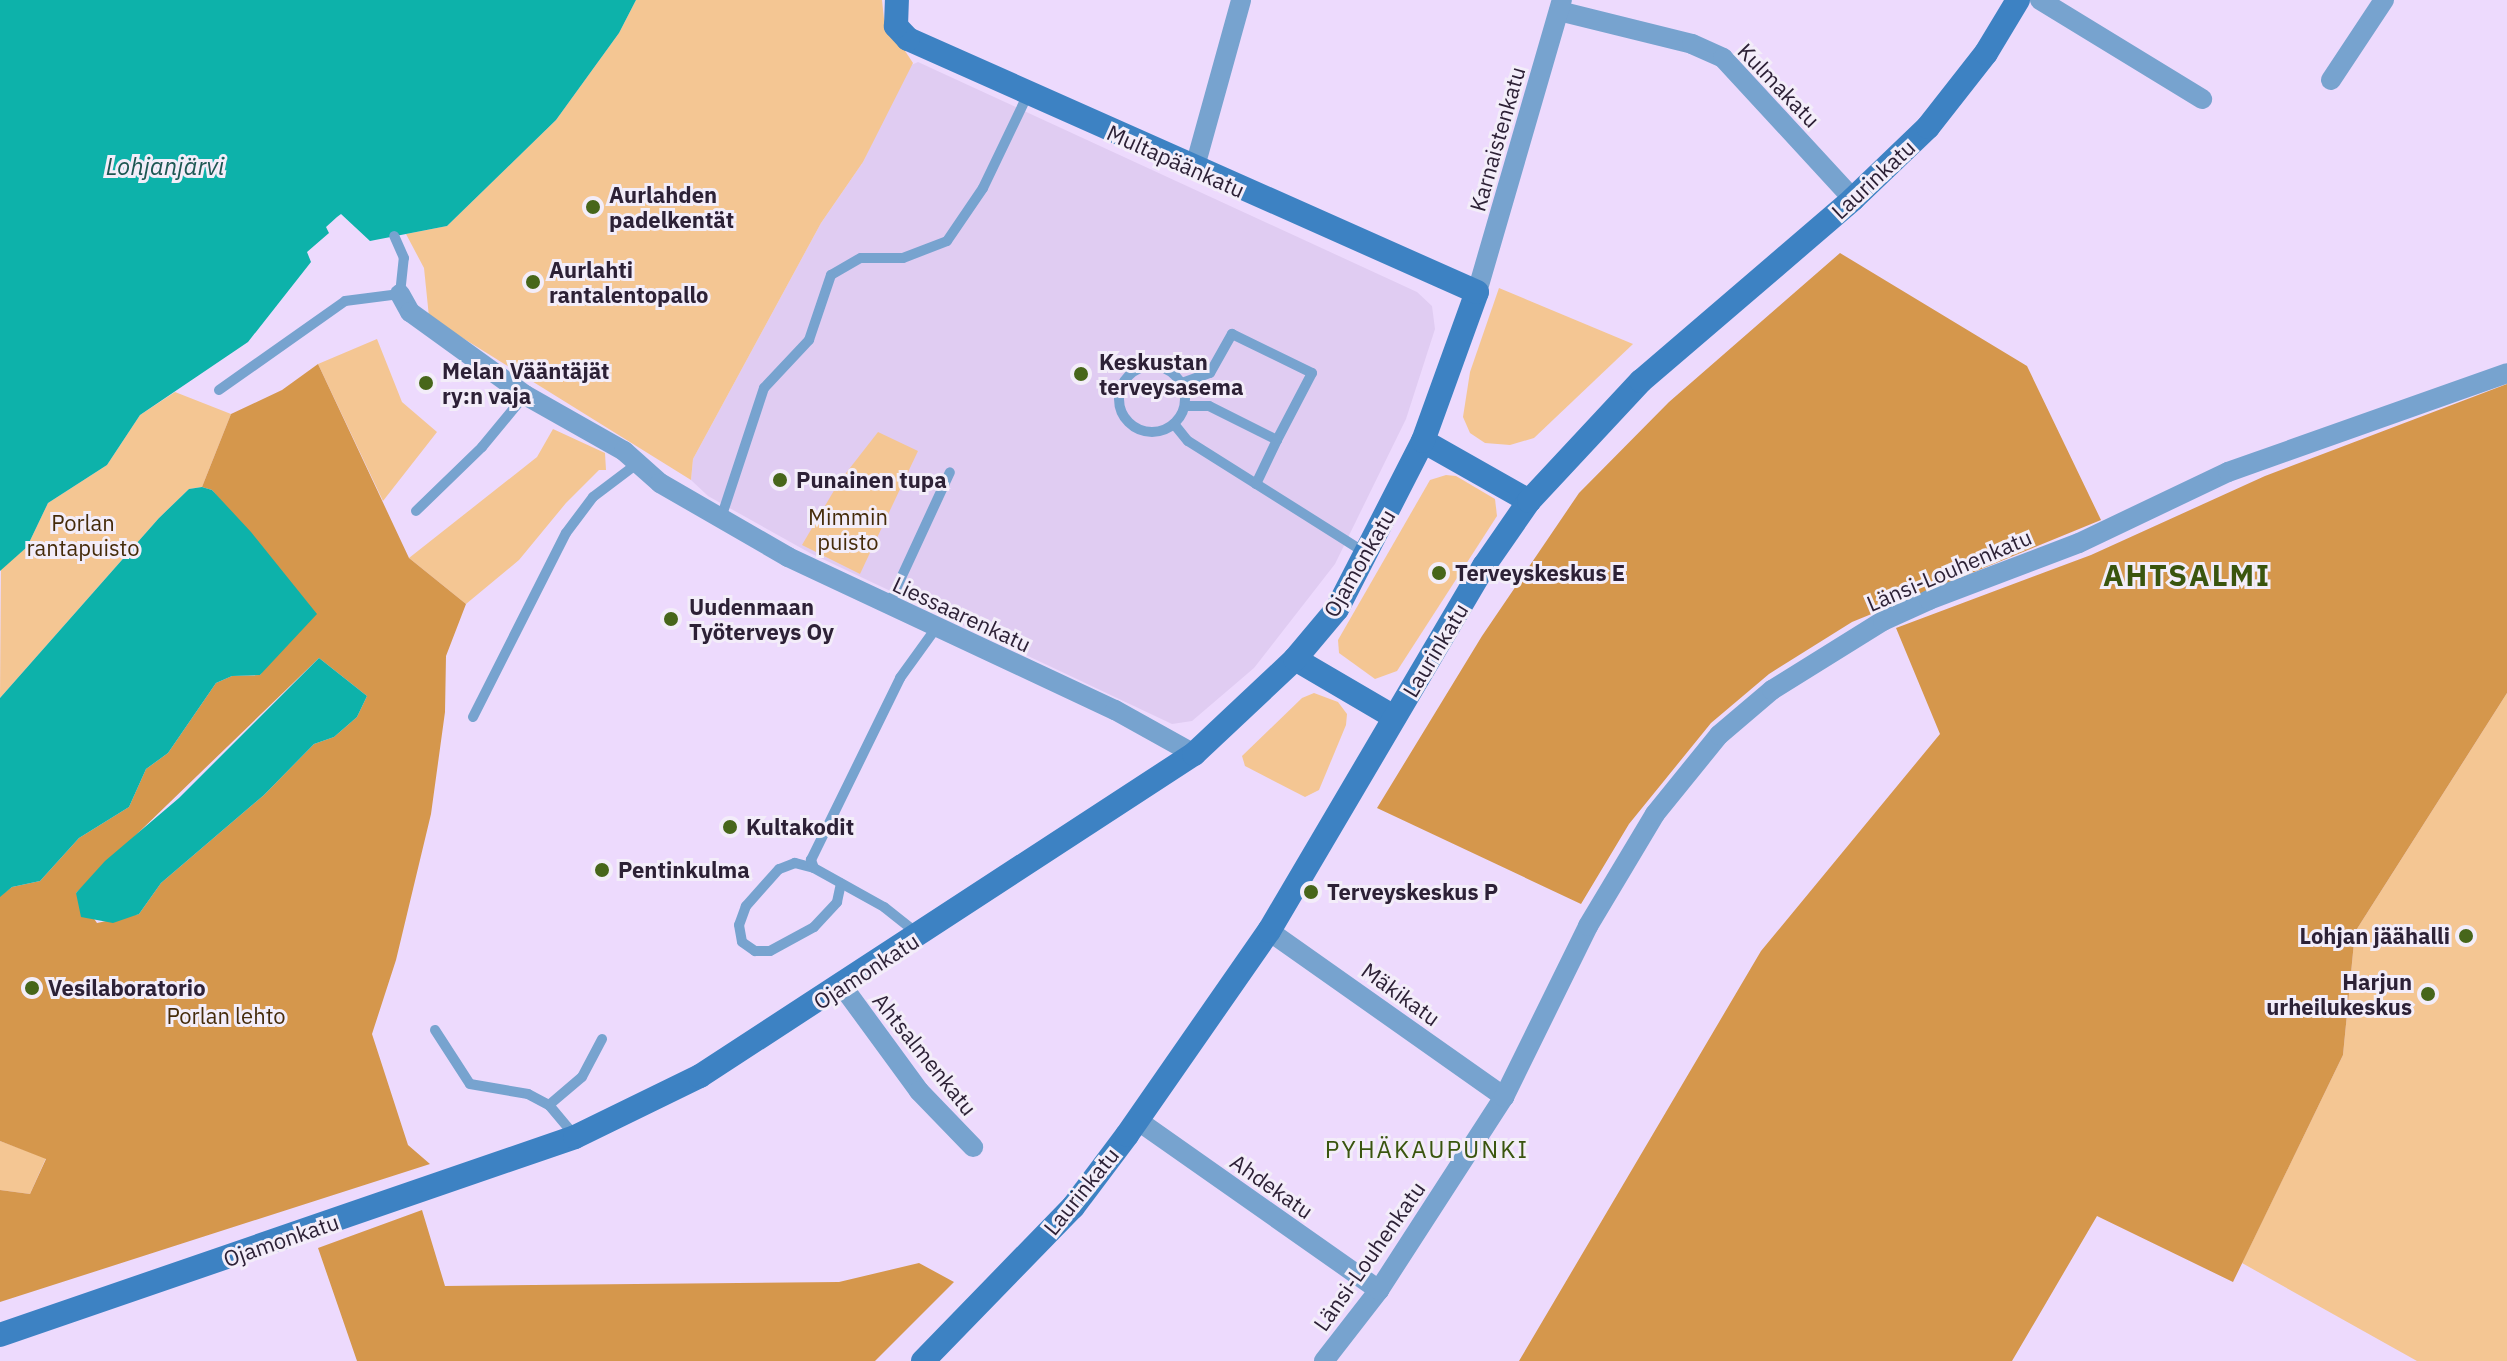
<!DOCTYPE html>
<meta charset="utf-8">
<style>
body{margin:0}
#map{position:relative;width:2507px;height:1361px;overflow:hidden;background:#eddafd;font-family:"IBM Plex Sans",sans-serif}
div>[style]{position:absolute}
.built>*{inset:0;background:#e0ccf2}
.green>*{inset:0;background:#f4c693}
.forest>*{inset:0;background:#d5974c}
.water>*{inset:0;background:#0db2aa}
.lane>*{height:10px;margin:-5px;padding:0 5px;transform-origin:5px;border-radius:5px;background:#77a3cf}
.lane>.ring{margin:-5px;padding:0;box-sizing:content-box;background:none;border:10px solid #77a3cf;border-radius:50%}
.street>*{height:20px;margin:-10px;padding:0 10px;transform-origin:10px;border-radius:10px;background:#77a3cf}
.secondary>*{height:24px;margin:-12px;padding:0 12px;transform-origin:12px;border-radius:12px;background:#3d82c3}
.dots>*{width:22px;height:22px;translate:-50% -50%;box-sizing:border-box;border:4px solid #f3edf9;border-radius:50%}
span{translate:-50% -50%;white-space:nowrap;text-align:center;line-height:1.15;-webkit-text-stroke:6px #f3edf9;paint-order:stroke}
.street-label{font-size:22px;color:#2d2136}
.poi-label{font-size:22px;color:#2d2136;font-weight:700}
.left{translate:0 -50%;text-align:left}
.right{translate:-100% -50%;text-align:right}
.park-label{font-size:22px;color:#452b0a}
.water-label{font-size:24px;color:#1d5753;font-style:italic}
.neighbourhood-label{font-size:24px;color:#3a550e;letter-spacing:2px}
.district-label{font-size:30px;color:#3a550e;font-weight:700;letter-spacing:2px}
</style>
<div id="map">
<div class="built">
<i style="clip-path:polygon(918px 62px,1417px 292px,1432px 306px,1435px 329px,1406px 419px,1335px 564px,1254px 668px,1192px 721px,1172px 724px,810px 553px,708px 496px,691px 480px,693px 459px,821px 223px,863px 162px,909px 66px)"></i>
</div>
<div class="green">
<i style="clip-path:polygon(636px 0,882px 0,884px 19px,913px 63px,863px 162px,821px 223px,693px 459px,691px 480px,429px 317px,424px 268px,406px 234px,447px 226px,556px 120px,619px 33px)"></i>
<i style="clip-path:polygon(1499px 288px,1633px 344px,1534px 438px,1510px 445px,1485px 443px,1470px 433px,1463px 417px,1470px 372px)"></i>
<i style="clip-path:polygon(377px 339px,402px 402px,437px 432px,383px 501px,318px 364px)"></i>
<i style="clip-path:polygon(175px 392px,231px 414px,202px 487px,189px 489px,159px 518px,0 698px,1px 569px,27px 547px,48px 503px,107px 465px,140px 415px)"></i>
<i style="clip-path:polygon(553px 429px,605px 453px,606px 470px,599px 470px,566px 503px,519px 560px,466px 604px,409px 558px,537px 457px)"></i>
<i style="clip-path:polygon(878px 432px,918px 451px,860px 574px,802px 545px,839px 482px)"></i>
<i style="clip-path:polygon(1446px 475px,1456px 476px,1495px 499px,1497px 516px,1397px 671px,1375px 679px,1339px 653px,1338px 640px,1430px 480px)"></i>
<i style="clip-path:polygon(1314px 693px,1338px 702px,1347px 714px,1346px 725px,1319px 790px,1305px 797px,1245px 766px,1242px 756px,1302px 698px)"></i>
<i style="clip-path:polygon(2507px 693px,2507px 1361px,2417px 1361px,2242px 1263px,2343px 1055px,2355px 932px)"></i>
<i style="clip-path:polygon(0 1141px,46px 1158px,30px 1194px,0 1190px)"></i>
</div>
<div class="forest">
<i style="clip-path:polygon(1840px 253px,2027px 366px,2101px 520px,1852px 622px,1769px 674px,1711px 723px,1629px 824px,1581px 904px,1377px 808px,1482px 636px,1579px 493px,1669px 402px)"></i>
<i style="clip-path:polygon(evenodd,318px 364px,409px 558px,466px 604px,446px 656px,445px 712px,431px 814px,396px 960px,372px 1034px,408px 1145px,430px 1164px,0 1302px,0 1190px,30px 1194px,46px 1159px,0 1141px,0 896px,12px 887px,40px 881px,79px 838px,129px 807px,146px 769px,168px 753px,216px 683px,232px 676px,260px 675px,310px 606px,212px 490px,202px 487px,231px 414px,282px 390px,318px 364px,319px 658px,367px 696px,357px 717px,334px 737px,314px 744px,264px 795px,161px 883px,139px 914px,97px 923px,76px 893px,319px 658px)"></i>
<i style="clip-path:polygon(2507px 384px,2507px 693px,2355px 932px,2343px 1055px,2233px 1282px,2097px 1216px,2012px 1361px,1519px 1361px,1761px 951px,1940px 734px,1896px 628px,2091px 555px,2265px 476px)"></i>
<i style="clip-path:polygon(422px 1210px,445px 1286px,839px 1282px,919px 1263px,954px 1282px,875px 1361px,357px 1361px,318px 1248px)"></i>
</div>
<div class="water">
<i style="clip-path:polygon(0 0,636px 0,619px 33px,556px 120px,447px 226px,370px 241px,341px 214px,337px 217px,326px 227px,329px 233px,307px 252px,311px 262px,248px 342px,140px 415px,107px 465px,48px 503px,27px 547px,0 571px)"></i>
<i style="clip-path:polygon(202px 487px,212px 490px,251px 532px,317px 614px,260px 675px,232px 676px,216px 683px,168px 753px,146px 769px,129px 807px,79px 838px,40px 881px,12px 887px,0 897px,0 698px,159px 518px,189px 489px)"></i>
<i style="clip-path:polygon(319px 658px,367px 696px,357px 717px,334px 737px,314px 744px,264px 795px,161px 883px,139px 914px,113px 923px,81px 917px,76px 893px,105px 861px,179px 798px)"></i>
</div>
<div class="lane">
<i class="ring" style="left:1119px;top:366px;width:56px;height:56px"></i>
<i style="left:1182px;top:383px;width:30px;rotate:-20deg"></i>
<i style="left:1210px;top:373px;width:45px;rotate:-60.6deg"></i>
<i style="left:1232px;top:334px;width:89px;rotate:26deg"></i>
<i style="left:1312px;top:373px;width:76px;rotate:117.6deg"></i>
<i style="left:1277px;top:440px;width:76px;rotate:-153.4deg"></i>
<i style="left:1209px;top:406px;width:24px;rotate:180deg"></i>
<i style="left:219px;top:390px;width:154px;rotate:-35.2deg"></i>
<i style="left:345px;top:301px;width:55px;rotate:-7.3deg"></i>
<i style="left:400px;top:294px;width:36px;rotate:-84deg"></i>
<i style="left:404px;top:258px;width:24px;rotate:-114deg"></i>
<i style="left:1174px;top:424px;width:22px;rotate:51deg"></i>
<i style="left:1188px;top:441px;width:210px;rotate:32.2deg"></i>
<i style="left:1256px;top:484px;width:49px;rotate:-64.5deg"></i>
<i style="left:416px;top:511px;width:92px;rotate:-44.1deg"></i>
<i style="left:482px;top:447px;width:67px;rotate:-50.4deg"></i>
<i style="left:721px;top:518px;width:137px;rotate:-71.7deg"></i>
<i style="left:764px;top:388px;width:66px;rotate:-46.8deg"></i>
<i style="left:809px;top:340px;width:69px;rotate:-71.3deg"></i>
<i style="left:831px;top:275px;width:34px;rotate:-30deg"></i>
<i style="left:861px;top:258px;width:42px"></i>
<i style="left:903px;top:258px;width:47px;rotate:-21.1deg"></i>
<i style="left:947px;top:241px;width:64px;rotate:-55.8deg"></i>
<i style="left:983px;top:188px;width:104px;rotate:-64.4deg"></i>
<i style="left:889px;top:604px;width:145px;rotate:-65.2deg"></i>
<i style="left:473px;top:717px;width:206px;rotate:-63.2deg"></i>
<i style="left:566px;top:533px;width:45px;rotate:-53.1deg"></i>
<i style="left:593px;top:497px;width:56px;rotate:-37.1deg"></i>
<i style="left:814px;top:868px;width:20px;rotate:-165deg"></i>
<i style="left:795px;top:863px;width:17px;rotate:159deg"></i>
<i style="left:779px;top:869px;width:50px;rotate:131.7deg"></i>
<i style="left:746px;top:906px;width:20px;rotate:110deg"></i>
<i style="left:739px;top:925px;width:17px;rotate:80deg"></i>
<i style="left:742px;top:942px;width:16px;rotate:35deg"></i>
<i style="left:755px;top:951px;width:15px"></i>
<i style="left:770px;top:951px;width:50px;rotate:-28.6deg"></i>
<i style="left:814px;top:927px;width:34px;rotate:-47deg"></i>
<i style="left:837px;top:902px;width:19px;rotate:-78deg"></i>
<i style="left:918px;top:934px;width:43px;rotate:-141.5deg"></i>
<i style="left:884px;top:907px;width:80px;rotate:-150.9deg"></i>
<i style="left:814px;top:868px;width:9px;rotate:-111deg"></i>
<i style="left:811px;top:860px;width:203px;rotate:-63.9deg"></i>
<i style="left:900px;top:678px;width:62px;rotate:-54.2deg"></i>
<i style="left:435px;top:1030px;width:64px;rotate:57.1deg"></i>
<i style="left:470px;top:1084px;width:59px;rotate:9.8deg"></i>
<i style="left:528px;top:1094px;width:24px;rotate:28deg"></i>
<i style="left:549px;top:1105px;width:39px;rotate:50deg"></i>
<i style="left:549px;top:1105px;width:43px;rotate:-40.3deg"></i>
<i style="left:582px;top:1077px;width:43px;rotate:-62.2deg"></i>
</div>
<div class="street">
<i style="left:2040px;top:0;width:190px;rotate:31.4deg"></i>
<i style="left:1559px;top:11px;width:137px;rotate:13.9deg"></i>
<i style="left:1692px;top:44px;width:34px;rotate:24deg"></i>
<i style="left:1723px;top:58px;width:192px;rotate:47.3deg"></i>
<i style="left:2331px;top:80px;width:96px;rotate:-56.5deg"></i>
<i style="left:1194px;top:170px;width:176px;rotate:-74.5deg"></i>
<i style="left:1477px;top:292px;width:304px;rotate:-73.8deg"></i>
<i style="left:400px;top:294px;width:21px;rotate:61deg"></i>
<i style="left:410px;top:312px;width:142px;rotate:35.8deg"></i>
<i style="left:525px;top:395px;width:114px;rotate:29.5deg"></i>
<i style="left:624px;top:451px;width:48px;rotate:41.6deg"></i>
<i style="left:660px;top:483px;width:148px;rotate:30deg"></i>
<i style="left:788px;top:557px;width:361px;rotate:25.1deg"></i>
<i style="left:1115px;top:710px;width:90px;rotate:29.1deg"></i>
<i style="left:1269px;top:931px;width:288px;rotate:35.2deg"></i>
<i style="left:843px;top:987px;width:129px;rotate:53.8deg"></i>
<i style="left:919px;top:1091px;width:78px;rotate:46deg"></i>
<i style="left:1137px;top:1120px;width:296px;rotate:35.1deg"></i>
<i style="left:1324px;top:1361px;width:90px;rotate:-52.2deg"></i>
<i style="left:1379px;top:1290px;width:230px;rotate:-57.1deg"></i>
<i style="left:1504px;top:1097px;width:191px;rotate:-63.8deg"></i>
<i style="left:1588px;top:926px;width:131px;rotate:-59.1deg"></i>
<i style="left:1655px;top:814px;width:102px;rotate:-51deg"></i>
<i style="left:1719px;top:735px;width:70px;rotate:-40.3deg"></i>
<i style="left:1772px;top:690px;width:131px;rotate:-31.9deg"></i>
<i style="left:1883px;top:621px;width:51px;rotate:-24.5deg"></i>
<i style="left:1929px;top:600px;width:160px;rotate:-20.8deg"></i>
<i style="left:2079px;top:543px;width:165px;rotate:-25.5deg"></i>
<i style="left:2228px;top:472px;width:296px;rotate:-19.5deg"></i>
</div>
<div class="secondary">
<i style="left:1423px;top:441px;width:122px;rotate:29.5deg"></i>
<i style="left:1295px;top:659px;width:115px;rotate:30.4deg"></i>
<i style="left:0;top:1335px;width:608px;rotate:-19deg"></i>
<i style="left:575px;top:1137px;width:139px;rotate:-26deg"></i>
<i style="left:700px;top:1076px;width:590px;rotate:-33.1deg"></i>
<i style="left:1194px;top:754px;width:139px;rotate:-43.2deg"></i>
<i style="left:1295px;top:659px;width:65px;rotate:-50deg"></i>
<i style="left:1337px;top:609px;width:189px;rotate:-62.9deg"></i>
<i style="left:1423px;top:441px;width:158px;rotate:-70.1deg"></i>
<i style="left:1477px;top:292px;width:623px;rotate:-156.03deg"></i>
<i style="left:908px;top:39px;width:18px;rotate:-133deg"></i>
<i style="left:896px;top:26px;width:26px;rotate:-88deg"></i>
<i style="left:923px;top:1361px;width:215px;rotate:-45.8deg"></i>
<i style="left:1073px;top:1207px;width:90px;rotate:-53.1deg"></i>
<i style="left:1127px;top:1135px;width:249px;rotate:-55.2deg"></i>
<i style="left:1269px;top:931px;width:424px;rotate:-59.5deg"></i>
<i style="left:1484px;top:566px;width:79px;rotate:-55.3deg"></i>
<i style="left:1529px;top:501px;width:164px;rotate:-47deg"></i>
<i style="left:1641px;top:381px;width:279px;rotate:-40.6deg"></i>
<i style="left:1853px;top:199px;width:104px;rotate:-43.8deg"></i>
<i style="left:1928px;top:127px;width:94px;rotate:-51.9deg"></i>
<i style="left:1986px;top:53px;width:62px;rotate:-58.9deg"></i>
</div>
<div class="dots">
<i style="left:593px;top:207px;background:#47661a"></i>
<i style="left:533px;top:282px;background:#47661a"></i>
<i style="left:1081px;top:374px;background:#47661a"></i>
<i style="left:426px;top:383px;background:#47661a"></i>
<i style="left:780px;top:480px;background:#47661a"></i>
<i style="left:1439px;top:573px;background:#47661a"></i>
<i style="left:671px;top:619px;background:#47661a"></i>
<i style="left:730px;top:827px;background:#47661a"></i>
<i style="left:602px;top:870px;background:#47661a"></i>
<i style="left:1311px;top:892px;background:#47661a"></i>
<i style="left:2466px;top:936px;background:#47661a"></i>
<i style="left:32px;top:988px;background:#47661a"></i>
<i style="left:2428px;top:994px;background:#47661a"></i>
</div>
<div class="street-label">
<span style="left:1779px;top:85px;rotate:46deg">Kulmakatu</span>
<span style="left:1497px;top:139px;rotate:-74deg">Karnaistenkatu</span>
<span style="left:1176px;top:161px;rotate:24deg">Multapäänkatu</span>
<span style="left:1873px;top:179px;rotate:-43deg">Laurinkatu</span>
<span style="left:1359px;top:563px;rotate:-60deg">Ojamonkatu</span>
<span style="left:1949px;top:570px;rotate:-23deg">Länsi-Louhenkatu</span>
<span style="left:962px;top:614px;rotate:25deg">Liessaarenkatu</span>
<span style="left:1435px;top:650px;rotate:-59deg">Laurinkatu</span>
<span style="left:866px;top:971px;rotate:-33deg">Ojamonkatu</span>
<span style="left:1401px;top:994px;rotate:36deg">Mäkikatu</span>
<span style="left:925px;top:1054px;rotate:51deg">Ahtsalmenkatu</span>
<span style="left:1272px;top:1186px;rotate:35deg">Ahdekatu</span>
<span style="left:1081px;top:1191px;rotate:-51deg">Laurinkatu</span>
<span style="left:281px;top:1240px;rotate:-19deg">Ojamonkatu</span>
<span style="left:1369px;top:1256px;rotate:-55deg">Länsi-Louhenkatu</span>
</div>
<div class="poi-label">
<span class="left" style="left:609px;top:207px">Aurlahden<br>padelkentät</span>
<span class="left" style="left:549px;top:282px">Aurlahti<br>rantalentopallo</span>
<span class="left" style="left:1099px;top:374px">Keskustan<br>terveysasema</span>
<span class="left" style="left:442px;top:383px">Melan Vääntäjät<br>ry:n vaja</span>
<span class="left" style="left:796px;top:480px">Punainen tupa</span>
<span class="left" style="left:1455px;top:573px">Terveyskeskus E</span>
<span class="left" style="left:689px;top:619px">Uudenmaan<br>Työterveys Oy</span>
<span class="left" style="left:746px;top:827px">Kultakodit</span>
<span class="left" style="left:618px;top:870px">Pentinkulma</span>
<span class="left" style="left:1327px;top:892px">Terveyskeskus P</span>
<span class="right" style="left:2450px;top:936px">Lohjan jäähalli</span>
<span class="right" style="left:2412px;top:994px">Harjun<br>urheilukeskus</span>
<span class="left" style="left:48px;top:988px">Vesilaboratorio</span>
</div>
<div class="park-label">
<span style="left:848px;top:529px">Mimmin<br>puisto</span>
<span style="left:83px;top:535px">Porlan<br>rantapuisto</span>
<span style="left:226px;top:1016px">Porlan lehto</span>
</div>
<div class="water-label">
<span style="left:165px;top:167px">Lohjanjärvi</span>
</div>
<div class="neighbourhood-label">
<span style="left:1427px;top:1150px">PYHÄKAUPUNKI</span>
</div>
<div class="district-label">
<span style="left:2187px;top:575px">AHTSALMI</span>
</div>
</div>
